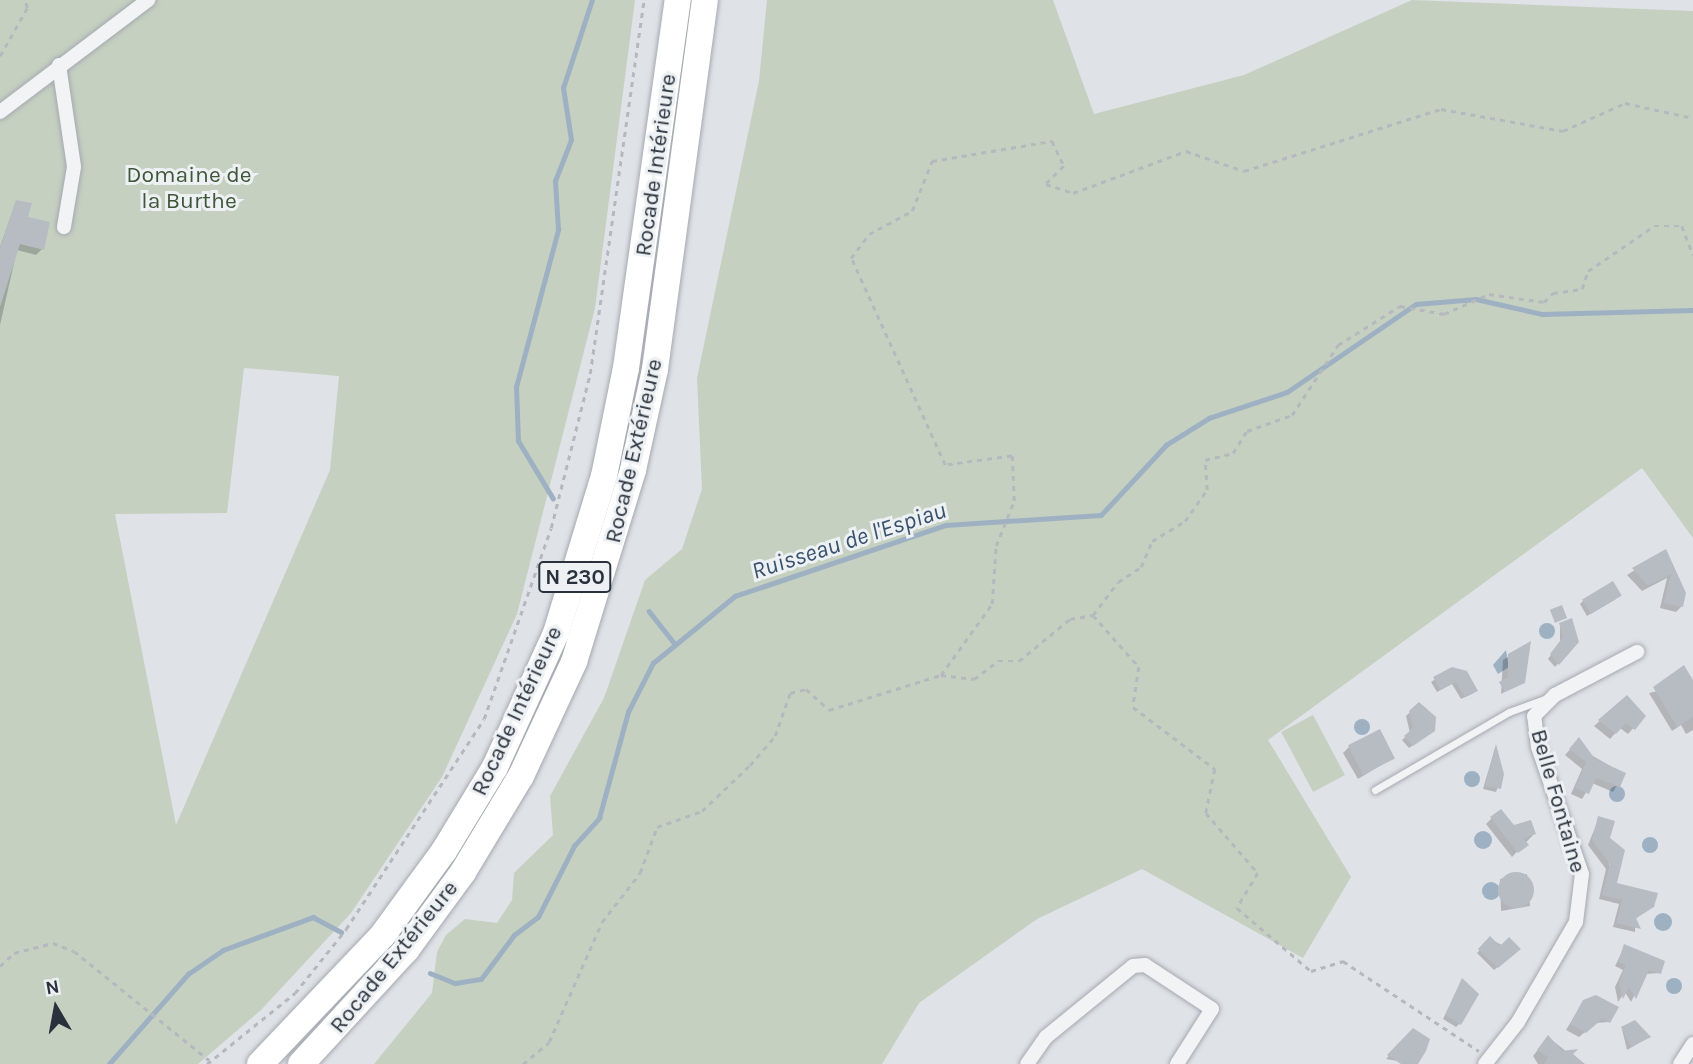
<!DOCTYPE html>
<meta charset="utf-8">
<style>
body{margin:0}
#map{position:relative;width:1693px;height:1064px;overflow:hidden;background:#dfe2e7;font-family:Karla,sans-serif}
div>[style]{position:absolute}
.green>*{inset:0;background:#c5d0c1;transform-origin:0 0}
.water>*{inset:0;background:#9db1c3}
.round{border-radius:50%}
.shadow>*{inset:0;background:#0003}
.stream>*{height:4.5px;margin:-2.25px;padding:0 2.25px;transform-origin:2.25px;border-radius:2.25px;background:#9db1c3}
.building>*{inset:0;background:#b7bcc3;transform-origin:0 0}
.path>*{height:2.5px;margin-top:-1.25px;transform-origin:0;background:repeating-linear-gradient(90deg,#b5b9be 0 5px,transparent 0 10px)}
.roads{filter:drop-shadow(0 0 2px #a5a9b0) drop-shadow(0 0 2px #a5a9b0)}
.lane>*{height:7px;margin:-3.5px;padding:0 3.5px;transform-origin:3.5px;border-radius:3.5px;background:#f1f3f5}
.street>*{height:14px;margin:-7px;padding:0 7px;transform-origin:7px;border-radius:7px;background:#f1f3f5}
.highway>*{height:26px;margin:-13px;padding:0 13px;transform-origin:13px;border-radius:13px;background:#fff}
span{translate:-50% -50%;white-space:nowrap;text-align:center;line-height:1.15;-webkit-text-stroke:6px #eef1f4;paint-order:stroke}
.shield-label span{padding:2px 5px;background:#eef1f4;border:2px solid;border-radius:5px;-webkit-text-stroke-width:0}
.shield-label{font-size:21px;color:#29313c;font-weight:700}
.street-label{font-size:23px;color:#29313c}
.park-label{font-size:23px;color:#3f5638}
.water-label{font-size:24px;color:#38516c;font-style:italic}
.north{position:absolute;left:21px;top:973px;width:70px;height:70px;-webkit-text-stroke:5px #eef1f4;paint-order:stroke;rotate:350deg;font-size:19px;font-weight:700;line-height:28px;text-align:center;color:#29313c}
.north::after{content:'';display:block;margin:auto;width:24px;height:32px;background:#29313c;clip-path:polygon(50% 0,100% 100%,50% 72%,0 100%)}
</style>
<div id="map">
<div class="green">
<i style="clip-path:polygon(evenodd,0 0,635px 0,595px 308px,517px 614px,442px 777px,351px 913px,261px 1010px,198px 1064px,0 1064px,0 0,244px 368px,339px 376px,330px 470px,176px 825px,115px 514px,227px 513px,244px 368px)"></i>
<i style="clip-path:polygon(767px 0,1053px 0,1094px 114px,1244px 75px,1412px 0,1693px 11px,1693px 538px,1642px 468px,1268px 740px,1351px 877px,1303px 958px,1142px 869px,1037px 919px,919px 1003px,882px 1064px,374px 1064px,432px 993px,437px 952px,446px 935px,465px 919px,497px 923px,512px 900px,514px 873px,553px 835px,550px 796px,604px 698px,645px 580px,682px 549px,702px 489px,697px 378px,759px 81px)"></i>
<i style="left:1313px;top:715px;width:68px;height:36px;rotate:62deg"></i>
</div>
<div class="water">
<i class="round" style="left:1539px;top:623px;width:16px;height:16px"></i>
<i style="clip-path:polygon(1506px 650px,1509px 667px,1498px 674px,1493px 665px)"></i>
<i class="round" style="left:1354px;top:719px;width:16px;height:16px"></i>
<i class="round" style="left:1464px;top:771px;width:16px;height:16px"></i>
<i class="round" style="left:1609px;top:786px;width:16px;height:16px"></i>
<i class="round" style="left:1474px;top:831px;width:18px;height:18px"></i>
<i class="round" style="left:1642px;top:837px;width:16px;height:16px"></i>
<i class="round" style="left:1482px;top:882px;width:18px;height:18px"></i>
<i class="round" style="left:1654px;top:913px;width:18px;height:18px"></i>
<i class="round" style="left:1666px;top:978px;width:16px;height:16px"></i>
</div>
<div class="shadow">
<i style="clip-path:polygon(16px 201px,42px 249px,36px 255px,17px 250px,0 325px,0 247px)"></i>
<i style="clip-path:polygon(1665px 551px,1681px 607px,1676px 612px,1660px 608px,1667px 578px,1642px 591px,1627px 575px)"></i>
<i style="clip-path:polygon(1616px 599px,1587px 616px,1580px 604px,1583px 601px)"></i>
<i style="clip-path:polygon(1560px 625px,1577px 641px,1555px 667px,1548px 659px,1560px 642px)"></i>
<i style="clip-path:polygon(1529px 644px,1523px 682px,1501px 694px,1503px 660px)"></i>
<i style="clip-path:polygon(1452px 669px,1476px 690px,1472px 694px,1461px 699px,1452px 684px,1437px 692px,1431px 682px)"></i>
<i style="clip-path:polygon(1693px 683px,1693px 730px,1686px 734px,1681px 725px,1672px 731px,1649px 693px)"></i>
<i style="clip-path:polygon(1627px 697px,1644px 716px,1628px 734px,1620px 728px,1610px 739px,1594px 726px)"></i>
<i style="clip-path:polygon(1419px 704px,1429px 734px,1409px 748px,1402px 740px,1410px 733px,1406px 716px)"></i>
<i style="clip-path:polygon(1574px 745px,1624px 774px,1613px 792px,1592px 783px,1582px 799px,1571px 794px,1582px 769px,1565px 755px)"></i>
<i style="clip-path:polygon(1349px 747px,1393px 758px,1358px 779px,1343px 753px)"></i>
<i style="clip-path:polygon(1495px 748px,1503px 774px,1496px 792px,1483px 789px)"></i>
<i style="clip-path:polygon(1492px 818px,1513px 827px,1534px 834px,1512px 857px,1486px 824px)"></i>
<i style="clip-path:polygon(1599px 818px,1614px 885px,1647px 911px,1635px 919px,1635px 932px,1613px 927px,1619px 904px,1599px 899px,1606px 869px,1588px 845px)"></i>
<i style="clip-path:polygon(1527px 874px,1530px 906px,1501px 911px,1500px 879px)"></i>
<i style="clip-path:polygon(1490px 939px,1516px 952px,1494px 970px,1477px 953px)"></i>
<i style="clip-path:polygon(1625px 946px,1660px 973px,1645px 974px,1631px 1002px,1625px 992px,1618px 1002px,1615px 987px,1623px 970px,1615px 966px)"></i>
<i style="clip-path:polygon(1462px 981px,1459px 1024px,1456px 1027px,1443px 1019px)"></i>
<i style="clip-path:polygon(1583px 1002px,1609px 1022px,1596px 1023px,1579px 1037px,1566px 1030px)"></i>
<i style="clip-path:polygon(1622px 1029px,1649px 1037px,1627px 1050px)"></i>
<i style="clip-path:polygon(1410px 1033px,1415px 1064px,1386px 1059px)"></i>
<i style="clip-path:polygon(1548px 1037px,1582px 1064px,1538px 1064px,1533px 1056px)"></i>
</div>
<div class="stream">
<i style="left:553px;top:499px;width:68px;rotate:-121.1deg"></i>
<i style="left:518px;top:441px;width:54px;rotate:-92.1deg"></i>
<i style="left:516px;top:387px;width:163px;rotate:-75deg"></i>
<i style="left:558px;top:230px;width:49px;rotate:-93.5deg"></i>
<i style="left:555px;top:181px;width:44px;rotate:-68.7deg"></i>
<i style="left:571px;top:140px;width:53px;rotate:-98.7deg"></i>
<i style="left:563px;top:88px;width:93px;rotate:-71.8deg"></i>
<i style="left:649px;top:611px;width:42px;rotate:51.8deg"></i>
<i style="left:430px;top:973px;width:27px;rotate:22deg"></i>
<i style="left:455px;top:983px;width:26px;rotate:-9deg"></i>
<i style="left:481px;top:979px;width:55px;rotate:-53.1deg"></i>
<i style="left:514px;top:935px;width:30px;rotate:-37deg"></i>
<i style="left:538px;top:917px;width:80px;rotate:-63.1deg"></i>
<i style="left:574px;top:846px;width:38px;rotate:-48deg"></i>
<i style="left:599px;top:818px;width:110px;rotate:-74.7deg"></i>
<i style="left:628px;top:712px;width:55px;rotate:-63deg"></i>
<i style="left:653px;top:663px;width:106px;rotate:-39.3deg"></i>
<i style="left:735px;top:596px;width:223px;rotate:-18.6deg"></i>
<i style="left:946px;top:525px;width:155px;rotate:-3.7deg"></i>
<i style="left:1101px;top:515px;width:96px;rotate:-47.1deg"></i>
<i style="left:1166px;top:445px;width:51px;rotate:-32.1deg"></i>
<i style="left:1209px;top:418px;width:82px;rotate:-18.4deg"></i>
<i style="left:1287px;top:392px;width:156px;rotate:-34.3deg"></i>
<i style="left:1416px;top:304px;width:60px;rotate:-4.8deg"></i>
<i style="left:1476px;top:299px;width:68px;rotate:12.8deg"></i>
<i style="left:1542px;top:314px;width:151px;rotate:-1.5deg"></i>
<i style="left:109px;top:1064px;width:120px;rotate:-48.7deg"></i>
<i style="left:188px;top:974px;width:42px;rotate:-34.4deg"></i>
<i style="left:223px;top:950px;width:96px;rotate:-20.1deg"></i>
<i style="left:313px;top:917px;width:32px;rotate:28deg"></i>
</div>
<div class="building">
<i style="clip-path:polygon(16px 200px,32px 203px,28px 217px,50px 222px,44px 250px,20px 244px,0 307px,0 248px)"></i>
<i style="clip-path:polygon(1666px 549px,1686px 593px,1683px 607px,1664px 603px,1671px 574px,1648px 586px,1632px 568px)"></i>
<i style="left:1613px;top:581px;width:17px;height:36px;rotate:59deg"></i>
<i style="left:1562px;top:605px;width:14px;height:13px;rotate:69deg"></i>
<i style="clip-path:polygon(1572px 618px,1579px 642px,1559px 665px,1550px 654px,1563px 637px,1559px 623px)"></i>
<i style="clip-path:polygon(1531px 641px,1525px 683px,1505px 692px,1499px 682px,1508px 677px,1508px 654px)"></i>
<i style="clip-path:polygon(1684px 665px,1693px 680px,1693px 717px,1677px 727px,1653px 687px)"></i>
<i style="clip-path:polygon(1452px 667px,1467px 671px,1478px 691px,1465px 697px,1456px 682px,1440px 690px,1433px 677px)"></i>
<i style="clip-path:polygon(1627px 695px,1646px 716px,1635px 730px,1626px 723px,1616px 734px,1598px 720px)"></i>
<i style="clip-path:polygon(1419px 702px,1436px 717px,1435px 731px,1413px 746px,1404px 736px,1413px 728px,1409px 711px)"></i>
<i style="left:1380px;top:729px;width:33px;height:36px;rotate:63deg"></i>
<i style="clip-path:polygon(1579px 737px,1595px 759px,1626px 773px,1620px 787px,1596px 778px,1589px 794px,1575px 788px,1586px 762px,1569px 749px)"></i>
<i style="clip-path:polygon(1496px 744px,1504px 774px,1501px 789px,1485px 786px)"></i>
<i style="clip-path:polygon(1501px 809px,1514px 825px,1531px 820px,1536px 834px,1523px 838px,1529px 845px,1518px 853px,1490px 817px)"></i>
<i style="clip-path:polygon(1598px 816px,1615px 821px,1610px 838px,1625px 850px,1617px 883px,1658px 893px,1654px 907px,1636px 918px,1641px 929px,1616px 923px,1622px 900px,1602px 895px,1610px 864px,1592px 840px)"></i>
<i class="round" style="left:1498px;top:872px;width:36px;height:36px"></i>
<i style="clip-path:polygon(1490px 936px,1500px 946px,1509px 937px,1521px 949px,1498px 968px,1478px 949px)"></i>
<i style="clip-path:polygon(1624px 944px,1665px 961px,1661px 974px,1649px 970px,1636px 999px,1629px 987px,1623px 999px,1619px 983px,1626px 965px,1618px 962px)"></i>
<i style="clip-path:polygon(1462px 978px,1479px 994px,1461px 1025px,1445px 1015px)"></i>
<i style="clip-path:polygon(1596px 995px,1619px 1007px,1610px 1023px,1602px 1019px,1586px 1033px,1570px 1024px,1583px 1000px)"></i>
<i style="clip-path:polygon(1635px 1020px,1651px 1037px,1631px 1047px,1621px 1027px)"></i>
<i style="clip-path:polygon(1413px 1028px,1430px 1039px,1426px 1051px,1418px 1064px,1401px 1064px,1387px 1055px)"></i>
<i style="clip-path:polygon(1548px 1035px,1562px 1051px,1578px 1049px,1573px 1054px,1585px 1064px,1544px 1064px,1548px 1057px,1537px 1050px)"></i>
</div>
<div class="path">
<i style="left:0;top:56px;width:55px;rotate:-60.6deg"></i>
<i style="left:27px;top:8px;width:8px;rotate:-104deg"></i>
<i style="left:1093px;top:615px;width:69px;rotate:48.5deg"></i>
<i style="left:1139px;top:667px;width:40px;rotate:98.5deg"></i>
<i style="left:1133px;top:707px;width:103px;rotate:37.1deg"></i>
<i style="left:1215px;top:769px;width:45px;rotate:101.6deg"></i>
<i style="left:1206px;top:813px;width:79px;rotate:49.1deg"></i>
<i style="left:1258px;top:873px;width:41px;rotate:121deg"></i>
<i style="left:1237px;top:908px;width:97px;rotate:40.4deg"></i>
<i style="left:1311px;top:971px;width:34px;rotate:-17deg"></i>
<i style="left:1343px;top:961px;width:163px;rotate:33.5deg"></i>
<i style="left:941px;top:675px;width:87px;rotate:-54.3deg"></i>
<i style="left:992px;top:604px;width:58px;rotate:-86.1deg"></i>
<i style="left:996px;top:546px;width:48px;rotate:-68.2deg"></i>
<i style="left:1014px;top:501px;width:45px;rotate:-92.5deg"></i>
<i style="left:1012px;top:456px;width:68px;rotate:172.3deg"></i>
<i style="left:945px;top:465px;width:227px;rotate:-114.4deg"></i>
<i style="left:851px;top:258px;width:30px;rotate:-53deg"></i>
<i style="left:869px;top:234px;width:49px;rotate:-28.1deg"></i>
<i style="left:912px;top:211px;width:54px;rotate:-68.2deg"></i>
<i style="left:932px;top:161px;width:122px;rotate:-9.5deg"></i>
<i style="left:1052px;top:141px;width:28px;rotate:64deg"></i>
<i style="left:1064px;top:166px;width:25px;rotate:135deg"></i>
<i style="left:1046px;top:184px;width:28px;rotate:18deg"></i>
<i style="left:1073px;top:193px;width:121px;rotate:-20.4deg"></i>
<i style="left:1186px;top:151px;width:61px;rotate:19deg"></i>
<i style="left:1244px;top:171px;width:207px;rotate:-17.5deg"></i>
<i style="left:1441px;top:109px;width:124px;rotate:10.2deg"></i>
<i style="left:1563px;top:131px;width:68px;rotate:-24.3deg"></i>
<i style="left:1625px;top:103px;width:70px;rotate:12.4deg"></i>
<i style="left:0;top:966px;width:19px;rotate:-43deg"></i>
<i style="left:14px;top:953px;width:40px;rotate:-14.4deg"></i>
<i style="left:53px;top:943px;width:22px;rotate:21deg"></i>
<i style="left:74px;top:951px;width:174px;rotate:38.9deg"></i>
<i style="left:207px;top:1064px;width:113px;rotate:-38.9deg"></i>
<i style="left:295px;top:993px;width:82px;rotate:-51.4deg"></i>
<i style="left:346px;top:929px;width:251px;rotate:-56.7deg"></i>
<i style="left:484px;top:719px;width:202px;rotate:-70.7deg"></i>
<i style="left:551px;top:528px;width:159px;rotate:-75.8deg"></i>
<i style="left:590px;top:374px;width:378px;rotate:-81.8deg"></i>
<i style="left:523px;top:1064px;width:34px;rotate:-40deg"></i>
<i style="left:549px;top:1042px;width:131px;rotate:-66.2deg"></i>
<i style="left:602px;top:922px;width:62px;rotate:-52.2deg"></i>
<i style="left:640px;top:873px;width:49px;rotate:-69.7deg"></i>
<i style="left:657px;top:827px;width:48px;rotate:-19.6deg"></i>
<i style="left:702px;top:811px;width:66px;rotate:-43.8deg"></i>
<i style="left:750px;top:765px;width:38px;rotate:-49deg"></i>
<i style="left:775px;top:736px;width:46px;rotate:-70.8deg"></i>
<i style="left:790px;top:693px;width:16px;rotate:-14deg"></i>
<i style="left:806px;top:689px;width:31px;rotate:42deg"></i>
<i style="left:829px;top:710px;width:117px;rotate:-17.4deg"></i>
<i style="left:941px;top:675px;width:33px;rotate:7deg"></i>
<i style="left:974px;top:679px;width:30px;rotate:-37deg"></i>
<i style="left:998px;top:661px;width:21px"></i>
<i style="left:1019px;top:661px;width:66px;rotate:-39.5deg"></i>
<i style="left:1070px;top:619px;width:23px;rotate:-10deg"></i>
<i style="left:1093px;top:615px;width:41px;rotate:-52.9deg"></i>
<i style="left:1118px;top:582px;width:27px;rotate:-33deg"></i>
<i style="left:1141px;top:567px;width:28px;rotate:-67deg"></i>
<i style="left:1152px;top:541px;width:39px;rotate:-31deg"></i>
<i style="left:1185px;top:521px;width:38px;rotate:-55deg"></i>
<i style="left:1207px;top:490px;width:30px;rotate:-94deg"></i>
<i style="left:1205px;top:460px;width:29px;rotate:-14deg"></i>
<i style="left:1233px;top:453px;width:26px;rotate:-58deg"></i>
<i style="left:1247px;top:431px;width:48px;rotate:-19.6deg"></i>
<i style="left:1292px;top:415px;width:84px;rotate:-56.7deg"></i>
<i style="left:1338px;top:345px;width:73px;rotate:-32.2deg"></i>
<i style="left:1400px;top:306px;width:45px;rotate:10.3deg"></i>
<i style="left:1444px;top:314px;width:49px;rotate:-24deg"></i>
<i style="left:1489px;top:294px;width:56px;rotate:8.3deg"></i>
<i style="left:1544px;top:302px;width:13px;rotate:-45deg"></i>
<i style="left:1553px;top:293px;width:29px;rotate:-8deg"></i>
<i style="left:1582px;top:289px;width:19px;rotate:-72deg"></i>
<i style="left:1588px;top:271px;width:80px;rotate:-34.3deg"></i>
<i style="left:1654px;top:226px;width:28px"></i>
<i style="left:1682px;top:226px;width:31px;rotate:69deg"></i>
</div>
<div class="roads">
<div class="lane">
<i style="left:1375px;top:790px;width:155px;rotate:-30.2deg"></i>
<i style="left:1509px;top:712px;width:40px;rotate:-20.2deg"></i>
</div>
<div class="street">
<i style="left:59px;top:65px;width:103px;rotate:81.6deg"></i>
<i style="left:74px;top:167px;width:61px;rotate:99.5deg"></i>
<i style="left:0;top:112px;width:186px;rotate:-37.1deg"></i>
<i style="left:1027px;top:1064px;width:33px;rotate:-55deg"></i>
<i style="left:1046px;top:1037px;width:112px;rotate:-39.2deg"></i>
<i style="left:1133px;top:966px;width:12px;rotate:-5deg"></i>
<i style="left:1145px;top:965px;width:80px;rotate:33.3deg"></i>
<i style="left:1212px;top:1009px;width:65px;rotate:122.5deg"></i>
<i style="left:1485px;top:1064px;width:53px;rotate:-51.8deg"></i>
<i style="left:1518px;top:1022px;width:116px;rotate:-59.9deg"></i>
<i style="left:1576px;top:922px;width:48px;rotate:-82.9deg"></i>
<i style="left:1582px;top:874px;width:134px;rotate:-109.1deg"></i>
<i style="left:1538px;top:747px;width:31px;rotate:-97deg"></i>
<i style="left:1534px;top:716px;width:30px;rotate:-45deg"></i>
<i style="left:1555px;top:695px;width:93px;rotate:-27.7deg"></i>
<i style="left:1680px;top:1064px;width:24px;rotate:-57deg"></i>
</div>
<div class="highway">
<i style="left:260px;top:1064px;width:177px;rotate:-46.4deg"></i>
<i style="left:382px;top:936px;width:105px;rotate:-53.9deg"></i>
<i style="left:444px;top:851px;width:98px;rotate:-58.7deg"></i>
<i style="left:495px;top:767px;width:147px;rotate:-65.5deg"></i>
<i style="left:556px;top:633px;width:164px;rotate:-73deg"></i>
<i style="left:604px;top:476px;width:110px;rotate:-78.5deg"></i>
<i style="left:626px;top:368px;width:372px;rotate:-82deg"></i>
<i style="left:301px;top:1064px;width:155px;rotate:-47.4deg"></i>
<i style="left:406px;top:950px;width:97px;rotate:-53.8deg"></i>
<i style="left:463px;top:872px;width:112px;rotate:-58.9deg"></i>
<i style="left:521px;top:776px;width:126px;rotate:-65.1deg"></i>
<i style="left:574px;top:662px;width:201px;rotate:-72.9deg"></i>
<i style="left:633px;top:470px;width:103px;rotate:-77.7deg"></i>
<i style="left:655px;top:369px;width:372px;rotate:-82.3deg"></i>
</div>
</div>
<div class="shield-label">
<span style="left:575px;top:577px">N 230</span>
</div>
<div class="street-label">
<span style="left:656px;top:165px;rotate:-82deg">Rocade Intérieure</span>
<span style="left:634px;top:451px;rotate:-77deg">Rocade Extérieure</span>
<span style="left:517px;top:711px;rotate:-65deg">Rocade Intérieure</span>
<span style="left:1558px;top:801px;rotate:74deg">Belle Fontaine</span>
<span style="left:394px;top:957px;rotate:-51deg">Rocade Extérieure</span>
</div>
<div class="park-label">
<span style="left:189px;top:188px">Domaine de<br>la Burthe</span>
</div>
<div class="water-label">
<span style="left:849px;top:541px;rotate:-18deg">Ruisseau de l'Espiau</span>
</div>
<div class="north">N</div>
</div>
